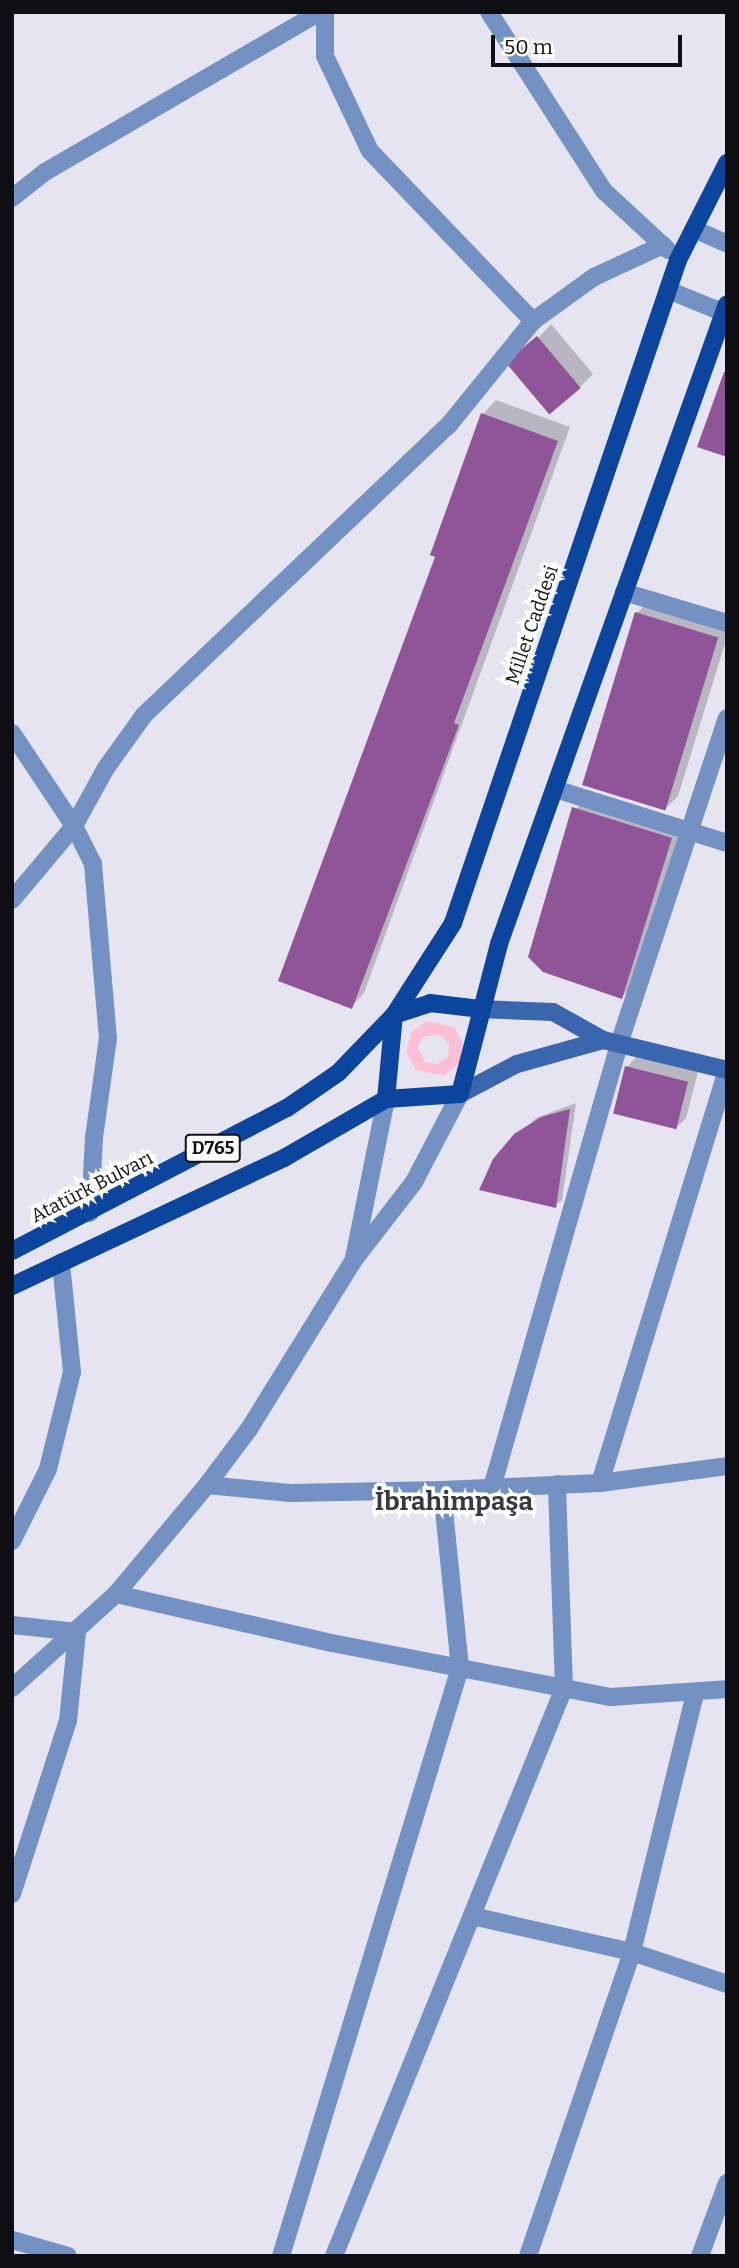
<!DOCTYPE html>
<meta charset="utf-8">
<style>
body{margin:0}
#map{position:relative;width:739px;height:2268px;overflow:hidden;background:#e6e4f0;font-family:Bitter,serif}
div>[style]{position:absolute}
.green>*{inset:0;background:#fbc0d6}
.shadow>*{inset:0;background:#0003}
.building>*{inset:0;background:#905498;transform-origin:0 0}
.street>*{height:18px;margin:-9px;padding:0 9px;transform-origin:9px;border-radius:9px;background:#7391c2}
.secondary>*{height:18px;margin:-9px;padding:0 9px;transform-origin:9px;border-radius:9px;background:#3a66ad}
.primary>*{height:18px;margin:-9px;padding:0 9px;transform-origin:9px;border-radius:9px;background:#0b459d}
span{translate:-50% -50%;white-space:nowrap;text-align:center;line-height:1.15;-webkit-text-stroke:7px #fff;paint-order:stroke}
.shield-label span{padding:2px 5px;background:#fff;border:2px solid;border-radius:5px;-webkit-text-stroke-width:0}
.shield-label{font-size:18px;color:#0f0e12;font-weight:700}
.street-label{font-size:19px;color:#0f0e12}
.district-label{font-size:26px;color:#393841;font-weight:700}
.frame{position:absolute;inset:0;border:14px solid #0f0e12;pointer-events:none}
.scale{position:absolute;left:491px;top:35px;width:191px;height:32px;box-sizing:border-box;border:4px solid #0f0e12;border-top:0;padding-left:9px;font-size:21px;line-height:24px;white-space:nowrap;color:#0f0e12;-webkit-text-stroke:5px #fff;paint-order:stroke}
</style>
<div id="map">
<div class="green">
<i style="clip-path:polygon(evenodd,427px 1021px,454px 1027px,463px 1044px,459px 1063px,444px 1076px,416px 1070px,406px 1052px,412px 1032px,427px 1021px,439px 1035px,449px 1044px,448px 1057px,437px 1064px,425px 1062px,418px 1049px,420px 1042px,425px 1036px,439px 1035px)"></i>
</div>
<div class="shadow">
<i style="clip-path:polygon(551px 324px,593px 374px,580px 387px,512px 367px)"></i>
<i style="clip-path:polygon(496px 400px,570px 427px,364px 993px,351px 1007px,483px 414px)"></i>
<i style="clip-path:polygon(650px 600px,727px 623px,727px 637px,678px 796px,664px 810px,637px 613px)"></i>
<i style="clip-path:polygon(590px 796px,684px 824px,635px 983px,622px 997px,576px 809px)"></i>
<i style="clip-path:polygon(637px 1056px,698px 1072px,686px 1118px,676px 1128px,627px 1067px)"></i>
<i style="clip-path:polygon(576px 1103px,562px 1200px,555px 1206px,495px 1160px,536px 1118px)"></i>
</div>
<div class="building">
<i style="left:537px;top:336px;width:68px;height:41px;rotate:50deg"></i>
<i style="clip-path:polygon(724px 372px,727px 372px,727px 457px,697px 447px)"></i>
<i style="clip-path:polygon(481px 413px,558px 441px,454px 723px,459px 725px,352px 1009px,278px 981px,435px 557px,430px 555px)"></i>
<i style="left:635px;top:612px;width:87px;height:181px;rotate:17deg"></i>
<i style="clip-path:polygon(572px 807px,672px 838px,622px 999px,543px 972px,528px 957px)"></i>
<i style="left:625px;top:1066px;width:65px;height:49px;rotate:14deg"></i>
<i style="clip-path:polygon(570px 1109px,556px 1208px,479px 1190px,493px 1159px,514px 1134px,541px 1117px)"></i>
</div>
<div class="street">
<i style="left:325px;top:12px;width:44px;rotate:90deg"></i>
<i style="left:325px;top:56px;width:105px;rotate:64.7deg"></i>
<i style="left:370px;top:151px;width:236px;rotate:46.2deg"></i>
<i style="left:489px;top:12px;width:213px;rotate:57.3deg"></i>
<i style="left:604px;top:191px;width:87px;rotate:42.7deg"></i>
<i style="left:12px;top:198px;width:42px;rotate:-38.2deg"></i>
<i style="left:45px;top:172px;width:318px;rotate:-30.2deg"></i>
<i style="left:694px;top:229px;width:36px;rotate:24deg"></i>
<i style="left:668px;top:290px;width:64px;rotate:22.1deg"></i>
<i style="left:624px;top:592px;width:108px;rotate:16.8deg"></i>
<i style="left:12px;top:733px;width:112px;rotate:56.3deg"></i>
<i style="left:74px;top:826px;width:42px;rotate:63.4deg"></i>
<i style="left:93px;top:864px;width:175px;rotate:85.1deg"></i>
<i style="left:108px;top:1038px;width:101px;rotate:98deg"></i>
<i style="left:94px;top:1138px;width:75px;rotate:93.1deg"></i>
<i style="left:555px;top:789px;width:180px;rotate:17.4deg"></i>
<i style="left:12px;top:900px;width:97px;rotate:-50deg"></i>
<i style="left:74px;top:826px;width:66px;rotate:-61.1deg"></i>
<i style="left:106px;top:768px;width:65px;rotate:-54.4deg"></i>
<i style="left:144px;top:715px;width:419px;rotate:-43.6deg"></i>
<i style="left:448px;top:426px;width:135px;rotate:-51deg"></i>
<i style="left:533px;top:321px;width:75px;rotate:-35.8deg"></i>
<i style="left:594px;top:277px;width:76px;rotate:-24.9deg"></i>
<i style="left:354px;top:1258px;width:162px;rotate:-78.6deg"></i>
<i style="left:600px;top:1483px;width:433px;rotate:-72.9deg"></i>
<i style="left:493px;top:1484px;width:458px;rotate:-74deg"></i>
<i style="left:619px;top:1044px;width:343px;rotate:-71.7deg"></i>
<i style="left:207px;top:1485px;width:83px;rotate:5.5deg"></i>
<i style="left:290px;top:1493px;width:152px;rotate:-1.1deg"></i>
<i style="left:442px;top:1490px;width:158px;rotate:-2.5deg"></i>
<i style="left:600px;top:1483px;width:128px;rotate:-7.6deg"></i>
<i style="left:12px;top:1541px;width:80px;rotate:-63.4deg"></i>
<i style="left:48px;top:1469px;width:100px;rotate:-76.1deg"></i>
<i style="left:72px;top:1372px;width:110px;rotate:-95.8deg"></i>
<i style="left:116px;top:1594px;width:221px;rotate:12.8deg"></i>
<i style="left:332px;top:1643px;width:284px;rotate:11deg"></i>
<i style="left:611px;top:1697px;width:116px;rotate:-3.9deg"></i>
<i style="left:12px;top:1625px;width:65px;rotate:6.1deg"></i>
<i style="left:12px;top:1688px;width:140px;rotate:-42.1deg"></i>
<i style="left:116px;top:1594px;width:142px;rotate:-50.1deg"></i>
<i style="left:207px;top:1485px;width:70px;rotate:-53.1deg"></i>
<i style="left:249px;top:1429px;width:198px;rotate:-58.2deg"></i>
<i style="left:353px;top:1261px;width:100px;rotate:-52.3deg"></i>
<i style="left:414px;top:1182px;width:99px;rotate:-62.4deg"></i>
<i style="left:12px;top:1894px;width:182px;rotate:-72.1deg"></i>
<i style="left:68px;top:1721px;width:89px;rotate:-84.2deg"></i>
<i style="left:472px;top:1916px;width:164px;rotate:12.7deg"></i>
<i style="left:632px;top:1952px;width:100px;rotate:18.6deg"></i>
<i style="left:12px;top:2240px;width:58px;rotate:15.9deg"></i>
<i style="left:281px;top:2256px;width:615px;rotate:-73.07deg"></i>
<i style="left:460px;top:1668px;width:179px;rotate:-95.8deg"></i>
<i style="left:334px;top:2256px;width:613px;rotate:-67.96deg"></i>
<i style="left:564px;top:1688px;width:204px;rotate:-92deg"></i>
<i style="left:528px;top:2256px;width:321px;rotate:-71.1deg"></i>
<i style="left:632px;top:1952px;width:266px;rotate:-76.3deg"></i>
<i style="left:700px;top:2256px;width:78px;rotate:-69.7deg"></i>
</div>
<div class="secondary">
<i style="left:480px;top:1009px;width:73px;rotate:2.4deg"></i>
<i style="left:553px;top:1012px;width:57px;rotate:29.2deg"></i>
<i style="left:603px;top:1040px;width:128px;rotate:13.6deg"></i>
<i style="left:460px;top:1094px;width:64px;rotate:-27.8deg"></i>
<i style="left:517px;top:1064px;width:89px;rotate:-15.6deg"></i>
</div>
<div class="primary">
<i style="left:386px;top:1099px;width:84px;rotate:-84.6deg"></i>
<i style="left:394px;top:1015px;width:109px;rotate:-57.3deg"></i>
<i style="left:453px;top:923px;width:700px;rotate:-71.25deg"></i>
<i style="left:678px;top:260px;width:109px;rotate:-63.2deg"></i>
<i style="left:12px;top:1251px;width:310px;rotate:-27.5deg"></i>
<i style="left:287px;top:1108px;width:62px;rotate:-34.5deg"></i>
<i style="left:338px;top:1073px;width:81px;rotate:-46deg"></i>
<i style="left:394px;top:1015px;width:38px;rotate:-18deg"></i>
<i style="left:430px;top:1003px;width:50px;rotate:6.8deg"></i>
<i style="left:12px;top:1286px;width:301px;rotate:-25.2deg"></i>
<i style="left:284px;top:1158px;width:118px;rotate:-30deg"></i>
<i style="left:386px;top:1099px;width:74px;rotate:-3.9deg"></i>
<i style="left:460px;top:1094px;width:155px;rotate:-75.4deg"></i>
<i style="left:499px;top:944px;width:679px;rotate:-70.39deg"></i>
</div>
<div class="shield-label">
<span style="left:213px;top:1148px">D765</span>
</div>
<div class="street-label">
<span style="left:532px;top:625px;rotate:-71deg">Millet Caddesi</span>
<span style="left:92px;top:1187px;rotate:-27deg">Atatürk Bulvarı</span>
</div>
<div class="district-label">
<span style="left:454px;top:1502px">İbrahimpaşa</span>
</div>
<div class="frame"></div>
<div class="scale">50 m</div>
</div>
